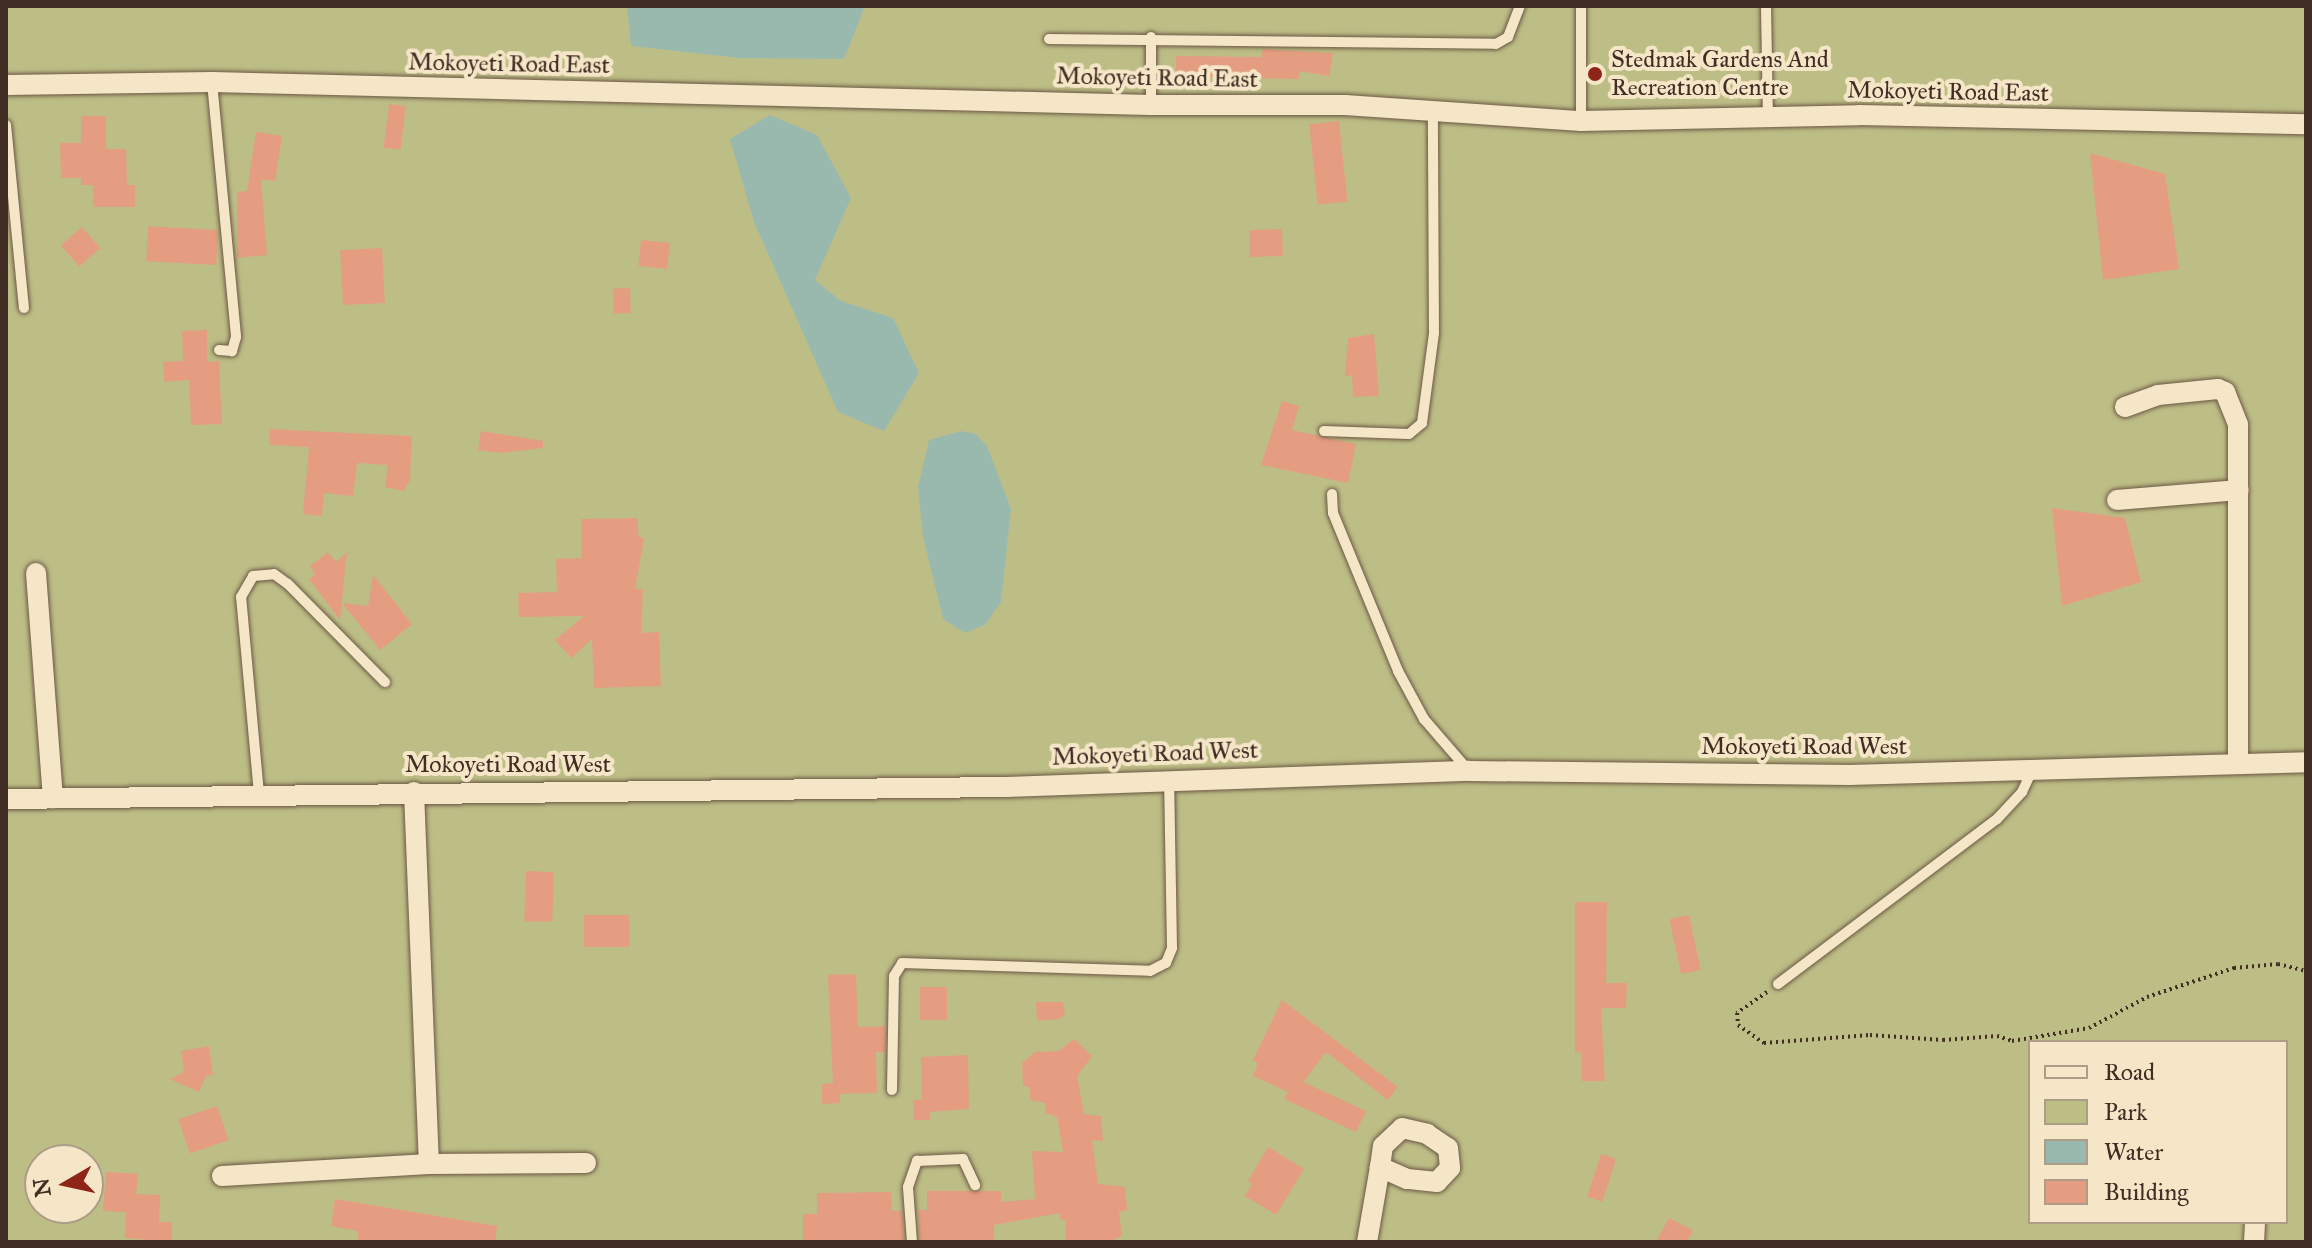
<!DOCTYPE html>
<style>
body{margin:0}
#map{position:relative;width:2312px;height:1248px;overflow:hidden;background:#efd8aa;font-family:"IM FELL Great Primer",serif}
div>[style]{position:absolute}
.green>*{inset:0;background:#bdbe86}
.water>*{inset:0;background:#9ab9ae}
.building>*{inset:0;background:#e49d80;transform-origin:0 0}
.path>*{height:4px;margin-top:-2px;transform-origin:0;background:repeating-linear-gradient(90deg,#422d24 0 2px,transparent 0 6px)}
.roads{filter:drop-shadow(0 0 2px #6d5846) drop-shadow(0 0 2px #6d5846)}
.service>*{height:10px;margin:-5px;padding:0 5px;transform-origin:5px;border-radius:5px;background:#f5e6c8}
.minor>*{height:20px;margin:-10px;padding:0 10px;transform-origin:10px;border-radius:10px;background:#f5e6c8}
.dots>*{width:22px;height:22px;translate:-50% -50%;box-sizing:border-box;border:4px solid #f5e6c8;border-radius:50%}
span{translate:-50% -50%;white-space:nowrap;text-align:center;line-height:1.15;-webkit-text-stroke:8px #f5e6c8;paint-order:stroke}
.poi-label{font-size:24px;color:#422d24}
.left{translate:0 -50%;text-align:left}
.street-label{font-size:24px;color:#422d24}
.frame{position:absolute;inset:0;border:8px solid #422d24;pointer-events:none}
.legend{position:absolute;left:2028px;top:1040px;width:260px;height:184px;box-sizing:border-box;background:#f5e6c8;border:2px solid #ad9c86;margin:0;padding:10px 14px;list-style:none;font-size:24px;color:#422d24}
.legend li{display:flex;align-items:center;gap:16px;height:40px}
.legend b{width:40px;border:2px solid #ad9c86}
.north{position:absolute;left:24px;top:1144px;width:80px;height:80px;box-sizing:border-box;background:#f5e6c8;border:2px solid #ad9c86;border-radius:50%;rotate:261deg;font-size:22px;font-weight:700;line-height:32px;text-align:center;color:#422d24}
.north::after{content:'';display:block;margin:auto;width:28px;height:36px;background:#8f2418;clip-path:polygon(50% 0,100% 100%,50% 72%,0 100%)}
</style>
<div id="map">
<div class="green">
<i style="clip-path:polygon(evenodd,6px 6px,2306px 6px,2306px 1242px,6px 1242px,6px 6px,2030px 1042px,2286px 1042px,2286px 1222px,2030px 1222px,2030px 1042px,6px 6px,40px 1160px,88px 1160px,88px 1208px,40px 1208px,40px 1160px)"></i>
</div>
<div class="water">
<i style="clip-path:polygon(627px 6px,865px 6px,844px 59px,739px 58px,631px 46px)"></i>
<i style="clip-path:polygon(770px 115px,817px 135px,851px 198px,815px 280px,841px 301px,893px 318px,919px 373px,884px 431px,838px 412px,754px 222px,730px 139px)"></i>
<i style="clip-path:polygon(961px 431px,976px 434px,987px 446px,1011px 509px,1001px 602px,985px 625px,965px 633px,943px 619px,923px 537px,918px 487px,929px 440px)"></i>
</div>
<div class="building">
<i style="clip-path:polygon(1263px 49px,1333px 53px,1329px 76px,1299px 71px,1299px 79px,1176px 77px,1176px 56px,1261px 57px)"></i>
<i style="left:389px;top:104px;width:17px;height:44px;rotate:7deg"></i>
<i style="clip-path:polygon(81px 116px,106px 116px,106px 149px,126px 149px,127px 185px,135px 185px,135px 207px,93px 207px,93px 185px,81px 185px,81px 178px,61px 178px,60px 143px,81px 143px)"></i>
<i style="left:1339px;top:121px;width:81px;height:30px;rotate:84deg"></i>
<i style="clip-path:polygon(256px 132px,282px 136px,275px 181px,261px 179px,267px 255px,237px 258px,237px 192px,247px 191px)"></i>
<i style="clip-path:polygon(2090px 153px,2165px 174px,2179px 269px,2103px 280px)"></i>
<i style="left:82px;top:227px;width:28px;height:28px;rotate:49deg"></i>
<i style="left:1282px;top:229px;width:27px;height:33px;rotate:88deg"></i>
<i style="left:218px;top:230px;width:35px;height:70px;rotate:93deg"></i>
<i style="left:641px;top:240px;width:29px;height:26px;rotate:6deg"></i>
<i style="left:382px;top:248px;width:55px;height:42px;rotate:87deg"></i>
<i style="left:630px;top:288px;width:25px;height:17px;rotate:88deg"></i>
<i style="clip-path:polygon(207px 330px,207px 362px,219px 361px,222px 424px,191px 425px,189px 380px,164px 382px,163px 362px,183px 361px,182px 331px)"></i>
<i style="clip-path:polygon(1374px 334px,1379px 396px,1353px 397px,1352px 375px,1345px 376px,1348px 338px)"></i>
<i style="clip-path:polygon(1282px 401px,1299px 406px,1292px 430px,1356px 444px,1348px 483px,1261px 465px)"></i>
<i style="clip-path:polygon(269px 429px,412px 436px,410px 480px,404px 491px,385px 487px,388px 465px,357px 463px,353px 496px,324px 493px,322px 516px,303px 514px,309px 447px,269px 445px)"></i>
<i style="clip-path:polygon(481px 431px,543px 441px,543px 448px,502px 453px,478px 450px)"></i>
<i style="clip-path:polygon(2052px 508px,2125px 518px,2141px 582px,2062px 606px)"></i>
<i style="clip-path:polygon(638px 518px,638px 535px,644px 539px,635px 589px,643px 589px,641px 633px,659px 632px,661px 686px,594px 688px,592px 639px,571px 658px,555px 640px,584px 616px,519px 617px,518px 593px,557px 592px,556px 559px,582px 558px,581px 519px)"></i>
<i style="clip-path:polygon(328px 552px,336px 562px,347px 552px,340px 620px,309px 579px,315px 574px,310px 566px)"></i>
<i style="clip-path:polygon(373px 575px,412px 624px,380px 650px,342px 603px,368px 606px)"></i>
<i style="left:526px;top:871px;width:28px;height:50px;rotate:2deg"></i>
<i style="clip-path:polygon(1575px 902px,1607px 902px,1606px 983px,1627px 983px,1626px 1008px,1601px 1008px,1605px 1081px,1581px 1081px,1581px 1052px,1575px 1053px)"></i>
<i style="left:584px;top:915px;width:45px;height:32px"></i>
<i style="left:1689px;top:915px;width:56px;height:20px;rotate:78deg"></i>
<i style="clip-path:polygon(856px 974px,858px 1027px,885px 1026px,885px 1052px,876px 1052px,877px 1093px,840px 1094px,840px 1103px,822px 1104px,822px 1084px,833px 1083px,828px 975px)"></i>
<i style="left:920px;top:987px;width:27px;height:33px"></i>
<i style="clip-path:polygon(1282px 1000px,1398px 1087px,1388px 1100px,1326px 1052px,1303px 1082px,1366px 1111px,1356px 1132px,1284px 1099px,1288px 1092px,1253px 1076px,1258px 1063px,1253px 1060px)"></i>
<i style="clip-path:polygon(1036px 1002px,1063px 1002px,1065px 1014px,1060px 1019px,1037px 1021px)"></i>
<i style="clip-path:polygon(1074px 1039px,1092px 1056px,1077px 1076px,1084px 1114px,1101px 1116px,1103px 1141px,1092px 1140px,1098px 1184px,1125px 1187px,1127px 1210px,1119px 1212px,1122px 1236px,1109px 1242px,1065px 1242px,1066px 1220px,1060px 1219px,1060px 1213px,994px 1225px,994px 1242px,920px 1242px,918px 1210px,927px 1210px,927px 1191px,1001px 1191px,1001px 1202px,1035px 1199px,1032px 1151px,1063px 1152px,1057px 1117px,1045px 1113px,1045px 1103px,1030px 1100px,1030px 1087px,1023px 1086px,1022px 1063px,1035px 1052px,1058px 1051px)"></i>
<i style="clip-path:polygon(209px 1046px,213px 1075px,206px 1076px,199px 1092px,170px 1079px,184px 1072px,181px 1051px)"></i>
<i style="clip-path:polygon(968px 1055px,969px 1109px,930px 1112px,930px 1120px,914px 1120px,913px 1100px,922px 1100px,921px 1057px)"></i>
<i style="left:217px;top:1106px;width:36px;height:41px;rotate:71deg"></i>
<i style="clip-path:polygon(1268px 1147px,1304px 1169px,1276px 1215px,1245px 1196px,1252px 1184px,1248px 1181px)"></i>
<i style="left:1601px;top:1154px;width:16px;height:45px;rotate:18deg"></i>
<i style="clip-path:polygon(106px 1172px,138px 1174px,136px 1194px,160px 1195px,159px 1222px,172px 1222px,172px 1242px,125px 1238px,126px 1212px,103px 1211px)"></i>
<i style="clip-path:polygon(891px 1192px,892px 1211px,902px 1211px,904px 1242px,803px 1242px,803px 1214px,817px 1214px,817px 1193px)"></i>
<i style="clip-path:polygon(335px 1199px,497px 1226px,495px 1242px,358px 1242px,358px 1231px,331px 1226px)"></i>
<i style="clip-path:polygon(1669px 1218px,1693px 1230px,1687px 1242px,1656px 1242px)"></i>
</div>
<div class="path">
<i style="left:1767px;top:992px;width:37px;rotate:145deg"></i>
<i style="left:1737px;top:1013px;width:12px;rotate:85deg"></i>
<i style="left:1738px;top:1025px;width:32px;rotate:35deg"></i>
<i style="left:1764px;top:1043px;width:106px;rotate:-4.3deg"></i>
<i style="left:1870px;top:1035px;width:73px;rotate:3.9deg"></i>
<i style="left:1943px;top:1040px;width:54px;rotate:-4.2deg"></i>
<i style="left:1997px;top:1036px;width:16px;rotate:18deg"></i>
<i style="left:2012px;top:1041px;width:78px;rotate:-9.6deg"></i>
<i style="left:2089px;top:1028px;width:66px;rotate:-28.1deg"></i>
<i style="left:2147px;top:997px;width:92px;rotate:-18.4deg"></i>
<i style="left:2234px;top:968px;width:44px;rotate:-5.2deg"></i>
<i style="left:2278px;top:964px;width:29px;rotate:14deg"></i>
</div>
<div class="roads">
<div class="service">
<i style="left:1766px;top:6px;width:111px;rotate:89deg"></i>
<i style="left:1151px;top:37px;width:68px;rotate:90deg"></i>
<i style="left:1049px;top:39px;width:447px;rotate:0.6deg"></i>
<i style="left:1496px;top:44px;width:14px;rotate:-30deg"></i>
<i style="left:1508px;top:37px;width:33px;rotate:-69deg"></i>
<i style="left:212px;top:82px;width:256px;rotate:84.6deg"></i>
<i style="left:236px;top:337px;width:15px;rotate:106deg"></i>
<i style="left:232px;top:351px;width:13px;rotate:-176deg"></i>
<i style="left:1581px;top:121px;width:115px;rotate:-90deg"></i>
<i style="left:6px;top:125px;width:184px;rotate:84.4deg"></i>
<i style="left:1324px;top:431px;width:85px;rotate:2deg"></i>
<i style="left:1409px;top:434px;width:17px;rotate:-40deg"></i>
<i style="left:1422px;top:423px;width:91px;rotate:-82.4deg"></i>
<i style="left:1434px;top:333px;width:219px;rotate:-90.3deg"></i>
<i style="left:1332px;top:494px;width:19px;rotate:87deg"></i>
<i style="left:1333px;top:513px;width:171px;rotate:67.6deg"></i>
<i style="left:1398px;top:671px;width:55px;rotate:61.6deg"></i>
<i style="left:1424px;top:719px;width:67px;rotate:49.2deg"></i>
<i style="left:259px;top:794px;width:198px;rotate:-95.2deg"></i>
<i style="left:241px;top:597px;width:24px;rotate:-60deg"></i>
<i style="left:253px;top:576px;width:21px;rotate:-5deg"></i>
<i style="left:274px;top:574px;width:17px;rotate:36deg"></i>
<i style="left:288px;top:584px;width:138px;rotate:45.3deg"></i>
<i style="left:1778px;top:984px;width:274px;rotate:-37deg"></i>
<i style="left:1997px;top:819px;width:37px;rotate:-47deg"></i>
<i style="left:2022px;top:792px;width:23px;rotate:-65deg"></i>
<i style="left:892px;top:1090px;width:114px;rotate:-89deg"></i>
<i style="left:894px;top:976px;width:15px;rotate:-58deg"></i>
<i style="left:902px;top:963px;width:248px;rotate:1.8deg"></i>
<i style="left:1150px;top:971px;width:18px;rotate:-27deg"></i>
<i style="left:1166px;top:963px;width:16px;rotate:-68deg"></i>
<i style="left:1172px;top:948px;width:170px;rotate:-91deg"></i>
<i style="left:912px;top:1242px;width:55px;rotate:-94.2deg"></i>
<i style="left:908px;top:1187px;width:28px;rotate:-71deg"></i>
<i style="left:917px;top:1161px;width:46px;rotate:-2.5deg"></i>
<i style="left:963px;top:1159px;width:29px;rotate:65deg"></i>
</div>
<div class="minor">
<i style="left:6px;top:85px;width:206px;rotate:-0.8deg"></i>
<i style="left:212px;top:82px;width:939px;rotate:1.4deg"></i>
<i style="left:1151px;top:105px;width:194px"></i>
<i style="left:1345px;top:105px;width:237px;rotate:3.9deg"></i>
<i style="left:1581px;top:121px;width:278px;rotate:-1.2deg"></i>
<i style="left:1859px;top:115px;width:447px;rotate:1.2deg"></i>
<i style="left:2125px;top:407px;width:35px;rotate:-20deg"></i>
<i style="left:2158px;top:395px;width:60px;rotate:-5.7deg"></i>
<i style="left:2218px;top:389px;width:8px;rotate:23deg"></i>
<i style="left:2225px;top:392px;width:35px;rotate:68deg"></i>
<i style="left:2238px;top:425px;width:338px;rotate:90deg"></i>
<i style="left:2117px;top:500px;width:122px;rotate:-4.7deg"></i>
<i style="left:36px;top:573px;width:226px;rotate:85.7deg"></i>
<i style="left:414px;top:792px;width:372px;rotate:87.7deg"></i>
<i style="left:6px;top:799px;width:1000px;rotate:-0.69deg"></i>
<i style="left:1006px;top:787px;width:464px;rotate:-2deg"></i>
<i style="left:1470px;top:771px;width:380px;rotate:0.6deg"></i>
<i style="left:1850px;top:775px;width:456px;rotate:-1.6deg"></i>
<i style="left:222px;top:1176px;width:207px;rotate:-3.3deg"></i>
<i style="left:429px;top:1164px;width:157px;rotate:-0.4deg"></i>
<i style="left:1367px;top:1242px;width:76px;rotate:-80.2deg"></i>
<i style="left:1380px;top:1167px;width:21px;rotate:-82deg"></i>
<i style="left:1383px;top:1146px;width:26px;rotate:-43deg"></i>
<i style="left:1402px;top:1128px;width:26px;rotate:13deg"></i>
<i style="left:1427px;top:1134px;width:25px;rotate:34deg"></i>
<i style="left:1448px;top:1148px;width:20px;rotate:84deg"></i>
<i style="left:1450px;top:1168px;width:19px;rotate:133deg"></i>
<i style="left:1437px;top:1182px;width:30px;rotate:-174deg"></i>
<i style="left:1407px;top:1179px;width:30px;rotate:-156deg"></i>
<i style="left:2254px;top:1242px;width:20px;rotate:-87deg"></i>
</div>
</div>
<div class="dots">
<i style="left:1595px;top:74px;background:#8f2418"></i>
</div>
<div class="poi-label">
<span class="left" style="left:1611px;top:74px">Stedmak Gardens And<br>Recreation Centre</span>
</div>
<div class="street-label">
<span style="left:509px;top:64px;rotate:1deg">Mokoyeti Road East</span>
<span style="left:1157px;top:78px;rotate:1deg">Mokoyeti Road East</span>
<span style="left:1948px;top:92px;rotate:1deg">Mokoyeti Road East</span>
<span style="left:1804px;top:747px">Mokoyeti Road West</span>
<span style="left:1155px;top:754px;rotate:-2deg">Mokoyeti Road West</span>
<span style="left:508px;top:765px">Mokoyeti Road West</span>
</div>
<div class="frame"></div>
<ul class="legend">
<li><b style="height:10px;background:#f5e6c8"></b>Road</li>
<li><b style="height:22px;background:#bdbe86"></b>Park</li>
<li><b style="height:22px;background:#9ab9ae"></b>Water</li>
<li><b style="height:22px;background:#e49d80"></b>Building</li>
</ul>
<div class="north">N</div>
</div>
